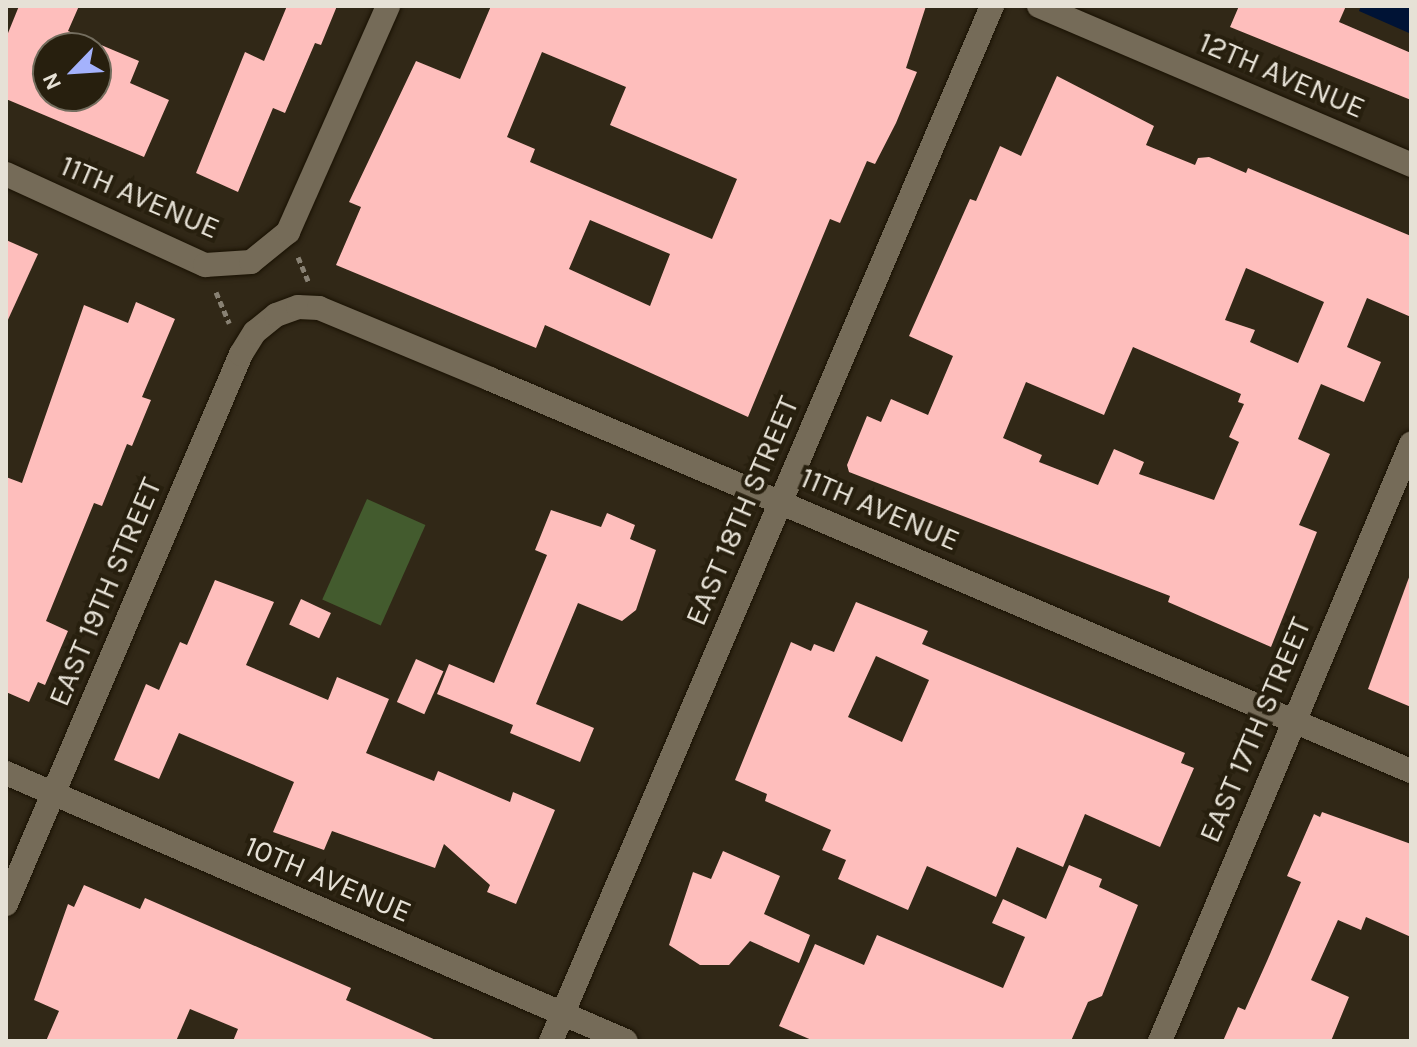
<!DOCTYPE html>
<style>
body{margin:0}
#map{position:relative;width:1417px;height:1047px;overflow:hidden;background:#312817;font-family:Karla,sans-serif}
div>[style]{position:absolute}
.green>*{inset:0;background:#435b2e;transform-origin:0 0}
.water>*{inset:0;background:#001335}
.building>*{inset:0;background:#febebc;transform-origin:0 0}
.path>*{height:5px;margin-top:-2.5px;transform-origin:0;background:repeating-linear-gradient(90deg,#888173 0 6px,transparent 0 10px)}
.roads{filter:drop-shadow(0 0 2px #191103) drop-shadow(0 0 2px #191103)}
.minor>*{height:24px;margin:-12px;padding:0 12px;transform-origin:12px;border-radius:12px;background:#756b58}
.tertiary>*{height:24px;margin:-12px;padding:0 12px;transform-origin:12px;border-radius:12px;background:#756b58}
span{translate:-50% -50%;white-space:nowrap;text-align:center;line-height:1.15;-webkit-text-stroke:8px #271f0e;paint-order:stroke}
.street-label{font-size:30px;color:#e6e1d6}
.frame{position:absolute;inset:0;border:8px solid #e6e1d6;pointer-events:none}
.north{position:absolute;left:32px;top:32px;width:80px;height:80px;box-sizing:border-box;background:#271f0e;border:2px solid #736d5e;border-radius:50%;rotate:245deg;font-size:22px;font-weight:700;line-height:32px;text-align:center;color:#e6e1d6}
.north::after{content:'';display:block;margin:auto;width:28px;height:36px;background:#a4b2fc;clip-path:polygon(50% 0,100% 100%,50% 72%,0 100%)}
</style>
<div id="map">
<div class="green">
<i style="left:367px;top:499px;width:64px;height:110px;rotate:24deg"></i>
</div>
<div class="water">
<i style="clip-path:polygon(1361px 6px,1411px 6px,1409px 33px,1359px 11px)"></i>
</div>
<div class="building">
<i style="clip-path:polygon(evenodd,19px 6px,79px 6px,68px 31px,139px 61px,130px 83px,169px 100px,144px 157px,6px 99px,6px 38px,19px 6px,48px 48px,96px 48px,96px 96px,48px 96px,48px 48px)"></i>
<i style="clip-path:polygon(287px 6px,337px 6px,321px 45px,315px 43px,285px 113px,273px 108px,238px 192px,196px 173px,245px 52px,264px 61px)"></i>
<i style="clip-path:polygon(evenodd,491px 6px,926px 6px,906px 68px,917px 72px,896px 123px,875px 164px,867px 161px,840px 223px,830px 219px,748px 417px,545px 325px,536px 348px,336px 265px,361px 207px,349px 202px,416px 61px,460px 79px,491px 6px,542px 52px,626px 87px,610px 125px,737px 179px,712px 239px,530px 162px,535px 149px,507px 137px,542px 52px,491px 6px,590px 220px,670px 254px,650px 306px,569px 269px,590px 220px)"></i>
<i style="clip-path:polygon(1239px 6px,1346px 6px,1339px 22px,1411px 53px,1411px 100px,1230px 27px)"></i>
<i style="clip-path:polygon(evenodd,1057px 76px,1154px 126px,1146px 145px,1195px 165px,1198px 158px,1209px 157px,1246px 173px,1248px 168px,1411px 236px,1411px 317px,1367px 298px,1347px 347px,1381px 362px,1364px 402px,1321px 384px,1298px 439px,1330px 454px,1299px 525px,1317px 532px,1271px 647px,1168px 602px,1170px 596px,849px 472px,847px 465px,867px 416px,881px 422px,891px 399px,928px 415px,953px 356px,909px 336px,970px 199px,976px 201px,1000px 146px,1021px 156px,1057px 76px,1246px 268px,1324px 302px,1298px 363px,1250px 342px,1255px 330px,1225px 320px,1246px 268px,1057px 76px,1133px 347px,1241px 394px,1238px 402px,1244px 404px,1229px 437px,1239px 442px,1214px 500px,1139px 474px,1144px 462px,1114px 449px,1098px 485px,1039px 462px,1042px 455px,1003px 438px,1026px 382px,1104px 415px,1133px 347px)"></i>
<i style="clip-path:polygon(6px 240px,38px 254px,6px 324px)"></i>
<i style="clip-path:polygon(136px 302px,175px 319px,142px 397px,151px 400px,132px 446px,127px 444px,102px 506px,94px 503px,48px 616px,46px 621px,68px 631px,45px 685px,38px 682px,29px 702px,6px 692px,6px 477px,22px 483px,84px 305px,128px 323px)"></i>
<i style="clip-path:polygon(551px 510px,601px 527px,607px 513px,635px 525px,630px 539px,656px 550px,636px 610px,622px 621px,578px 603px,536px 704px,594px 728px,580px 762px,510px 733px,513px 725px,437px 694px,449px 664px,494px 683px,547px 555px,535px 550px)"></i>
<i style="clip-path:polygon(1411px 572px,1411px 707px,1368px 689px)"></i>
<i style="clip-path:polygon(215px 580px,274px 602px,246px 665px,328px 700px,337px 677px,389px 699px,366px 753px,434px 781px,438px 771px,510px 802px,513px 792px,555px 810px,516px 904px,487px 892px,490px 885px,444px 844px,435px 868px,332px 831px,324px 850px,273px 832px,294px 782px,179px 733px,159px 779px,114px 760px,146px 684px,159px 690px,180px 642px,187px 645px)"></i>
<i style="left:301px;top:599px;width:33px;height:28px;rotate:25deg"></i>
<i style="clip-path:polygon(evenodd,856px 602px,928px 631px,922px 644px,1185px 753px,1181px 763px,1194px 768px,1160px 847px,1085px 814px,1063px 867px,1017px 847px,996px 897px,927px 866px,908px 910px,838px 879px,846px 860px,822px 850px,831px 830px,765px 801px,767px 794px,735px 780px,791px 642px,811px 651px,814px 644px,834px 652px,856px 602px,876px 656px,929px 680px,902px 742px,848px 717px,876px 656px)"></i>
<i style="left:416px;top:659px;width:30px;height:47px;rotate:24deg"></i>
<i style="clip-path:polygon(1322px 812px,1411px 844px,1411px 937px,1366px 917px,1361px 930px,1338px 920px,1311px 980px,1349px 997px,1331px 1041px,1223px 1041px,1238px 1007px,1245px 1010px,1267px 961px,1301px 882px,1287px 876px,1314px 814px,1320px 817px)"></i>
<i style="clip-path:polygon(723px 851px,780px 876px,764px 914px,810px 935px,799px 963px,750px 941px,729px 965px,700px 965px,669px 945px,693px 872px,711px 879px)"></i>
<i style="clip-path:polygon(1069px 865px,1102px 879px,1099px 887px,1138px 905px,1102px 996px,1088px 1002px,1071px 1041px,814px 1041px,779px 1026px,815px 944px,864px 965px,877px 935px,1003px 988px,1025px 937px,992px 923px,1003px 899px,1046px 919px)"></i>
<i style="clip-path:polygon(84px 885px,140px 909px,145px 898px,351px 988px,346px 1000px,438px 1041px,233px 1041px,238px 1029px,190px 1009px,176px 1041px,46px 1041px,59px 1011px,34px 1000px,68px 904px,74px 907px)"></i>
</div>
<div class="path">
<i style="left:298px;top:257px;width:26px;rotate:67deg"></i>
<i style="left:216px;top:292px;width:34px;rotate:67deg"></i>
</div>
<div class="roads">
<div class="minor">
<i style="left:6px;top:174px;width:219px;rotate:24.6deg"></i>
<i style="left:205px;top:265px;width:46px;rotate:-3.7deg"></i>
<i style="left:251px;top:262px;width:48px;rotate:-39deg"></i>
<i style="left:288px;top:232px;width:247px;rotate:-66.1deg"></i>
<i style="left:6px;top:773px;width:675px;rotate:23.38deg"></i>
<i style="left:6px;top:904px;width:598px;rotate:-66.86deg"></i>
<i style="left:241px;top:354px;width:26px;rotate:-58deg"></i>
<i style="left:255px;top:332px;width:27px;rotate:-39deg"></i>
<i style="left:276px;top:315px;width:23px;rotate:-20deg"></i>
<i style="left:298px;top:307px;width:21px;rotate:3deg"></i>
<i style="left:319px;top:308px;width:185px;rotate:22.5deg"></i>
<i style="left:490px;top:379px;width:1001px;rotate:23.06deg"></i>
<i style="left:1160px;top:1041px;width:648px;rotate:-67.2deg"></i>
</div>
<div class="tertiary">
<i style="left:1039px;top:6px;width:405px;rotate:23.1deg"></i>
<i style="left:551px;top:1041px;width:1125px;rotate:-66.92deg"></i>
</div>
</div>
<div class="street-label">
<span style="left:1282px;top:75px;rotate:23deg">12TH AVENUE</span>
<span style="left:140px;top:197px;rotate:23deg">11TH AVENUE</span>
<span style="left:880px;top:509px;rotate:23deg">11TH AVENUE</span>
<span style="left:742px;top:511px;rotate:-67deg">EAST 18TH STREET</span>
<span style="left:105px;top:592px;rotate:-67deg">EAST 19TH STREET</span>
<span style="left:1255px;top:730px;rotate:-67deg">EAST 17TH STREET</span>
<span style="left:328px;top:879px;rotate:23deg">10TH AVENUE</span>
</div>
<div class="frame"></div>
<div class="north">N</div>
</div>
